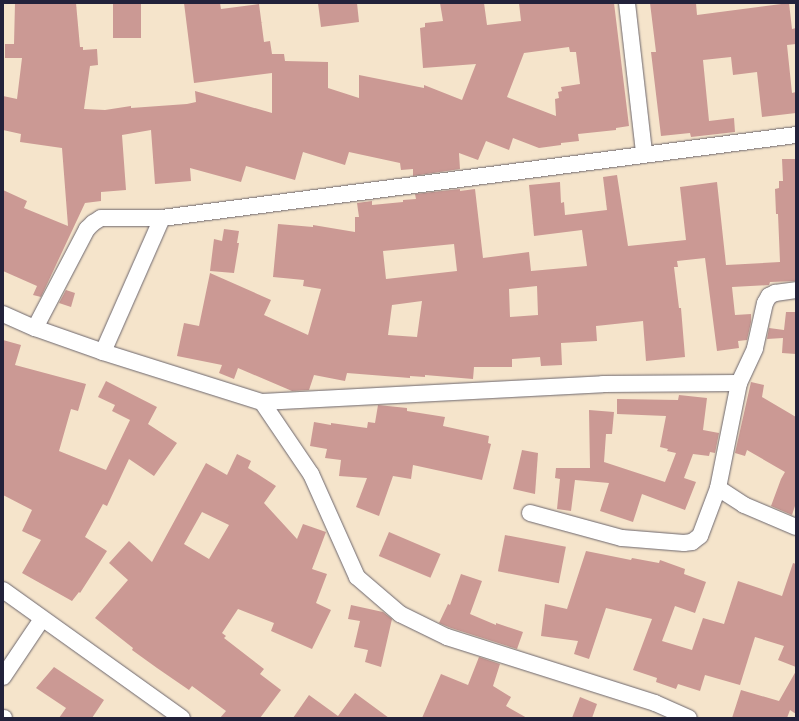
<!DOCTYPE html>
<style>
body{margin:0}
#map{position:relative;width:799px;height:721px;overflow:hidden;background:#f5e4cb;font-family:Mynerve,sans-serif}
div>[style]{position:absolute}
.building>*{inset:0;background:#cb9994;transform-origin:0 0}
.roads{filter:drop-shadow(0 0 1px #6c666d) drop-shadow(0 0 1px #6c666d)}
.street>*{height:16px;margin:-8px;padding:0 8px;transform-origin:8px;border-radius:8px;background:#fff}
span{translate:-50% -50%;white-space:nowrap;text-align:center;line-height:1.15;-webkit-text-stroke:3px #fbf7ec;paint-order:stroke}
.frame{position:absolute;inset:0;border:4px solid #22223b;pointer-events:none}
</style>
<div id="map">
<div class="building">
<i style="clip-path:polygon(evenodd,15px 3px,76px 3px,80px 47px,83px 47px,83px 50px,97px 49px,98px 65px,90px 66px,84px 109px,105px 110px,131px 106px,131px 108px,187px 104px,196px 102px,195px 91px,272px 113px,272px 73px,194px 83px,184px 3px,220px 3px,221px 9px,259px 4px,264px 42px,270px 41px,272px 54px,284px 54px,285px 61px,328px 62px,328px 88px,359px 98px,359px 75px,424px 88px,424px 85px,462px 100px,476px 64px,423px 68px,420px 28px,425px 27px,425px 23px,443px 21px,440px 3px,484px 3px,487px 25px,521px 21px,519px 3px,614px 3px,629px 126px,616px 128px,616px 130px,578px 134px,579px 141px,561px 143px,561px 145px,539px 148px,513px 138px,509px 150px,486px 141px,478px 160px,459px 153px,460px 169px,413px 176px,413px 169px,401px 170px,400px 163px,349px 152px,345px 165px,303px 152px,295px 180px,246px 166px,241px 182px,190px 168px,191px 181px,155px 184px,151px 130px,122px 135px,126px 190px,101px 192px,101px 201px,85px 203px,41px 297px,33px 295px,37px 286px,3px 271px,3px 190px,27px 201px,24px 208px,68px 226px,62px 148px,20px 142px,21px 134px,3px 130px,3px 96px,17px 99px,22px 58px,5px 58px,5px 44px,14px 44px,15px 3px,569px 47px,570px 52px,576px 52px,580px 84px,561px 87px,562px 91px,558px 92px,559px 98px,555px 99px,556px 116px,507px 97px,524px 53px,569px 47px)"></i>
<i style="left:113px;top:3px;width:28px;height:35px"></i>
<i style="clip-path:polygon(318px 3px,357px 3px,359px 22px,321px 27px)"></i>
<i style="clip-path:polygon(650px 3px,696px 3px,697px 15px,789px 3px,792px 29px,796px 28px,796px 44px,787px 45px,792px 93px,796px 92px,796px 113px,762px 117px,757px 72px,733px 75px,731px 57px,703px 60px,709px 121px,734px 118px,735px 132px,691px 137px,690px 133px,661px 136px,651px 52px,656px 52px)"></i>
<i style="clip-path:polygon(evenodd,782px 159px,796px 159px,796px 281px,770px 282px,769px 285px,732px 287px,735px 315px,751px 314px,751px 322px,747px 340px,738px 341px,739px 348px,717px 351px,705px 258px,677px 261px,678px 267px,674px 267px,679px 308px,681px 308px,685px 357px,646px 361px,643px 321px,596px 326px,597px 341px,561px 343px,562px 365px,541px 366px,540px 357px,512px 359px,512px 367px,474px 367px,473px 379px,425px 375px,425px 377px,410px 376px,410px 378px,347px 373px,345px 381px,314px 375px,309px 390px,292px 391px,238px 368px,234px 379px,219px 373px,222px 365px,177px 356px,184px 323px,199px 326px,210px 273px,271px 300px,264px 315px,308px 335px,321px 289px,303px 286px,304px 280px,273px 277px,278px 224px,313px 227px,313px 225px,355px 232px,355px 217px,359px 217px,357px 203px,372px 201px,372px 205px,403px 202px,403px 200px,416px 199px,415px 194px,460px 189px,460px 191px,475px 189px,483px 258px,529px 252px,531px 271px,587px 266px,582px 230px,534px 236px,529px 185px,560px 182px,561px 203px,564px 202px,565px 215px,607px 210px,603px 177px,617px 175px,628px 246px,686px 240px,680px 187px,717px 182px,726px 265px,780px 262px,778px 214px,776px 214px,775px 189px,779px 188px,779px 181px,783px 181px,782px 159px,454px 244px,457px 271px,386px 279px,383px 251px,454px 244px,782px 159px,537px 286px,538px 315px,510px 317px,509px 289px,537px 286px,782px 159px,422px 301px,417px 337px,388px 335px,392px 305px,422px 301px)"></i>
<i style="clip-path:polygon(224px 229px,239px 231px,237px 243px,239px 243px,234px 273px,210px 271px,214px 239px,222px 241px)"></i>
<i style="clip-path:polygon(66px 290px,75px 293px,71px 307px,59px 303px)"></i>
<i style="clip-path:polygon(786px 312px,796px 312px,796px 354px,782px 353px,783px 338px,767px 339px,769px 328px,784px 330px)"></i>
<i style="clip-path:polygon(3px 340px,21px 345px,15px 365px,86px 384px,78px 411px,71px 409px,59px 451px,106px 470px,130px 420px,112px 411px,115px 405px,98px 397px,106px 381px,157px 407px,148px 424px,177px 443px,154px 476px,129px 459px,107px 506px,103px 504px,85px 537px,107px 551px,80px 593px,79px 592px,72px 601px,22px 573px,41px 540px,22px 531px,32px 510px,3px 495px)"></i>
<i style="clip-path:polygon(751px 382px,764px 385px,762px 397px,796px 417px,796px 503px,792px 515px,771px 506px,781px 479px,785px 472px,747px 450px,745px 456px,735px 453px)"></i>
<i style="clip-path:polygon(679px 395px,707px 398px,703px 430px,719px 433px,715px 453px,710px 452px,709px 456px,693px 454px,684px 478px,696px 482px,685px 510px,642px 494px,633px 522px,600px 511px,609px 483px,575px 480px,571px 511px,557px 509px,560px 479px,555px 478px,556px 468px,590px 468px,589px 410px,614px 412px,612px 434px,606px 434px,604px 462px,665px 482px,676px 453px,667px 451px,668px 449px,660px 447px,666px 416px,617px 414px,617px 399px,678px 400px)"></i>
<i style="clip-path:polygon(378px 405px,407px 408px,407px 411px,445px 417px,443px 426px,489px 436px,488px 443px,491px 444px,482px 480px,413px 465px,411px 479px,393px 476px,379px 516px,356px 507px,367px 478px,339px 476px,341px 460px,325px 458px,327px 449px,310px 446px,314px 422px,331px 425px,331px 423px,367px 428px,368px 422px,375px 423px)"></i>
<i style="clip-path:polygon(522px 450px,538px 453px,535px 494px,513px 489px)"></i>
<i style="clip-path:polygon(evenodd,237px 454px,251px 461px,248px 468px,276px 486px,264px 503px,297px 539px,303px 524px,326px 532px,312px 569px,327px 574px,316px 603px,331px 610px,312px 649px,271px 631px,274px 623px,238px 609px,222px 633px,226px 636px,224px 638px,264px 669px,260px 674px,281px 690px,260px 718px,220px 718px,226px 711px,192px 686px,189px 690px,157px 668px,132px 650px,133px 648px,95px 618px,128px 580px,109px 563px,129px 541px,152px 562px,206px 463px,227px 475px,237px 454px,202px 512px,229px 525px,209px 559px,184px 544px,202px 512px)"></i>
<i style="left:389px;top:532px;width:56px;height:26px;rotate:23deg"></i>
<i style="left:505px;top:535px;width:62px;height:37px;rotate:11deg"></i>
<i style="clip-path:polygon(586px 551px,631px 560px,632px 558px,659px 563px,660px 560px,685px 569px,684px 574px,706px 582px,695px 613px,675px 606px,662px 641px,692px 650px,703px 618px,724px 624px,738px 581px,782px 596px,793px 563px,796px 564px,796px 667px,778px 660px,784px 646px,755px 637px,740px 685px,705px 675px,700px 691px,678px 684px,676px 689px,656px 682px,657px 678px,633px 670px,652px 619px,606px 608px,589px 659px,574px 654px,578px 641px,541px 636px,545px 604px,567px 609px)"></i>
<i style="clip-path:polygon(461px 574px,482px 581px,470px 614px,496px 625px,496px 623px,523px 632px,517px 649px,451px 628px,439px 623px,448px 604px,450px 605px)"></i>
<i style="clip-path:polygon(351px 605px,383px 612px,392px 619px,381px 667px,365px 662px,368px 650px,354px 647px,360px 621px,348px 619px)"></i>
<i style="clip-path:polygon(479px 657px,500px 664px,493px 686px,511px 697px,506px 706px,527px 718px,422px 718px,441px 674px,468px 685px)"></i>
<i style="clip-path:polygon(54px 667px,104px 700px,92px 718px,59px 718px,66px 708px,36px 688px)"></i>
<i style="clip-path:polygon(796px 671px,796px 714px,790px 710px,787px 718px,732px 718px,741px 690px,779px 701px)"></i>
<i style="clip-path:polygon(355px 693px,389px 718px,293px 718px,309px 695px,338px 716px)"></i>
<i style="clip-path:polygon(580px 697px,597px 704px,592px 718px,572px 718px)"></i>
</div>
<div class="roads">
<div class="street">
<i style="left:627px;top:3px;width:151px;rotate:83.5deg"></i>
<i style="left:3px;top:314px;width:35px;rotate:24deg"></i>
<i style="left:35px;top:328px;width:72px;rotate:19.4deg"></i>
<i style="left:103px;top:352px;width:167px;rotate:17.5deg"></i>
<i style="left:262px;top:402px;width:341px;rotate:-3deg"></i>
<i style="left:603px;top:384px;width:136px;rotate:-0.4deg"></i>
<i style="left:35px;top:328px;width:112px;rotate:-62.3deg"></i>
<i style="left:87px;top:229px;width:8px;rotate:-45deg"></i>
<i style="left:93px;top:223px;width:9px;rotate:-32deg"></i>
<i style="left:101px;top:218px;width:61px"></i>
<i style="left:162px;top:218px;width:639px;rotate:-7.46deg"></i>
<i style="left:103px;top:352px;width:146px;rotate:-66.2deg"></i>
<i style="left:262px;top:402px;width:87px;rotate:55.8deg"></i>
<i style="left:311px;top:474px;width:113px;rotate:65.9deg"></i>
<i style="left:357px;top:577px;width:57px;rotate:40.7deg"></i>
<i style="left:400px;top:614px;width:52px;rotate:26.1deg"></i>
<i style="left:447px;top:637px;width:218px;rotate:17.6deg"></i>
<i style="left:655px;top:703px;width:37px;rotate:24deg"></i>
<i style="left:718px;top:488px;width:31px;rotate:33deg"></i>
<i style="left:744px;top:505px;width:56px;rotate:22.9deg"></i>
<i style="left:530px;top:513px;width:95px;rotate:15.2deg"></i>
<i style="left:622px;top:538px;width:62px;rotate:4.6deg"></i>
<i style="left:684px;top:543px;width:8px;rotate:-7deg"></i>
<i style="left:692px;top:542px;width:10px;rotate:-37deg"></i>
<i style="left:700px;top:536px;width:51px;rotate:-69.4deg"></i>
<i style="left:718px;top:488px;width:107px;rotate:-78.7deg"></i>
<i style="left:739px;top:383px;width:38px;rotate:-65deg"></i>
<i style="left:755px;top:348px;width:46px;rotate:-77.5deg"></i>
<i style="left:765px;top:303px;width:8px;rotate:-60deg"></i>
<i style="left:769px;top:296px;width:7px;rotate:-27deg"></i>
<i style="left:775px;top:293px;width:21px;rotate:-8deg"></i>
<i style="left:3px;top:590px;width:220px;rotate:35.6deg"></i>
<i style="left:3px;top:677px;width:70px;rotate:-56.1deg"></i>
<i style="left:3px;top:718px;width:1px"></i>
</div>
</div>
<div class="frame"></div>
</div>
